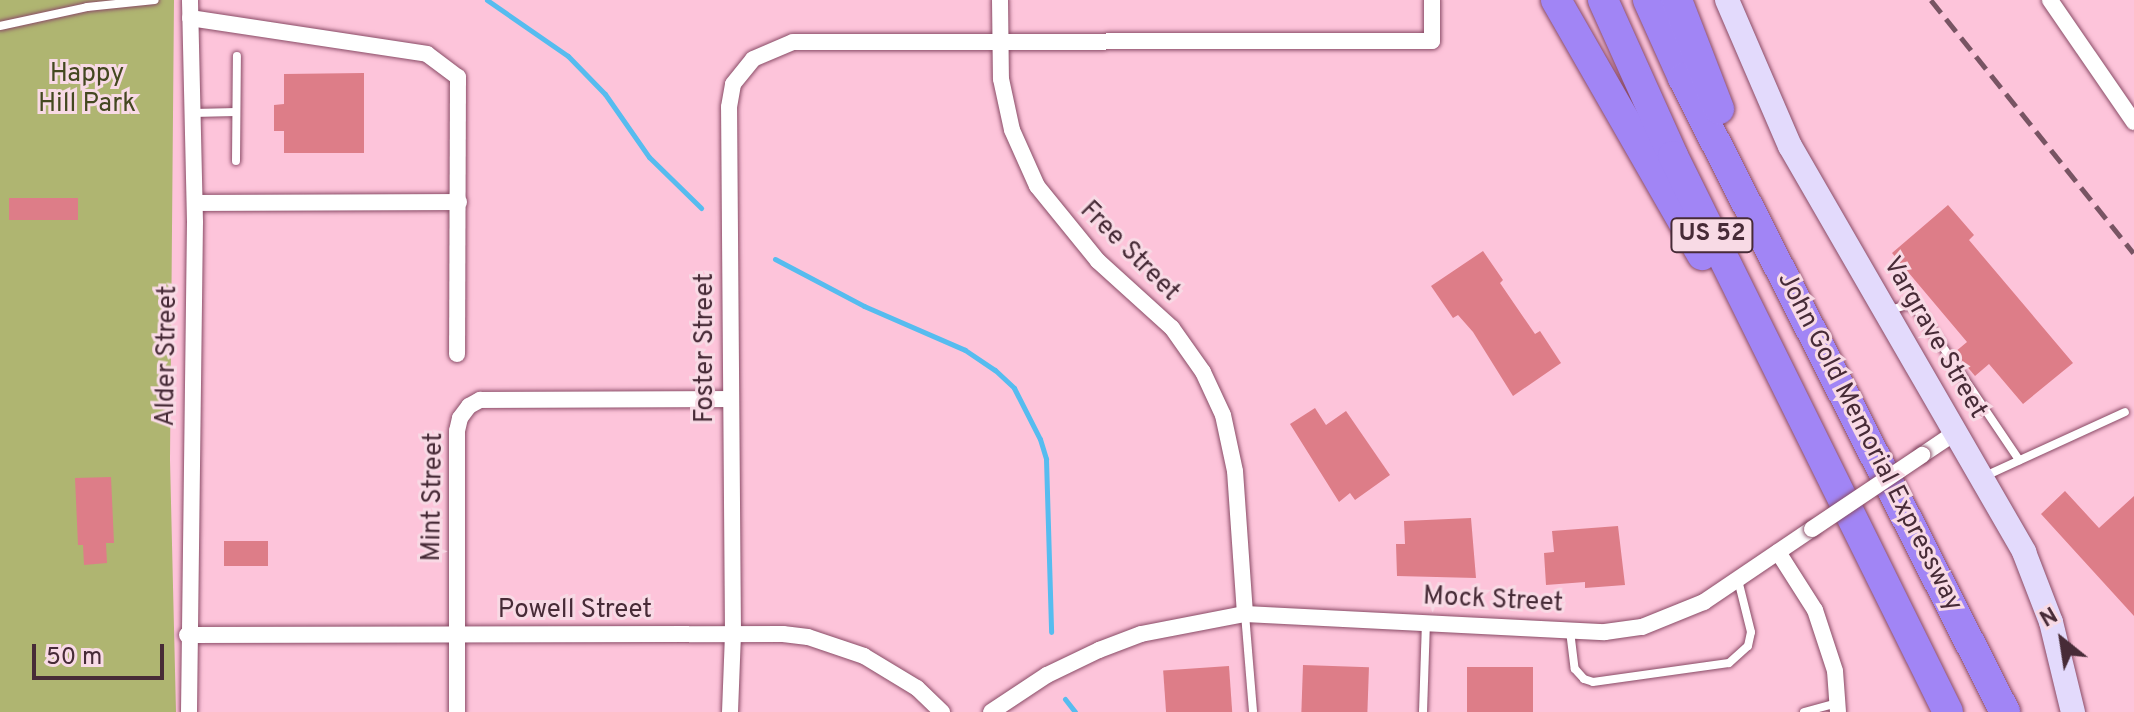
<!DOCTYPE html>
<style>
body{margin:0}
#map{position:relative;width:2134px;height:712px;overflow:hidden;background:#fdc4da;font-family:Overpass,sans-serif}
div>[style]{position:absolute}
.green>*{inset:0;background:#afb571}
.stream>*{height:5px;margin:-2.5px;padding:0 2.5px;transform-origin:2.5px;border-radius:2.5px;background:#56bcef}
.building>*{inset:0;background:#dd7d88;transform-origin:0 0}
.roads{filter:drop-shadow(0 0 2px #894b66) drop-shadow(0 0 2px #894b66)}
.lane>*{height:8px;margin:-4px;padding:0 4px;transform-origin:4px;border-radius:4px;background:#fff}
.street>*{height:16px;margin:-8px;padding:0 8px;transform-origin:8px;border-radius:8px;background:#fff}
.secondary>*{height:24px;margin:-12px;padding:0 12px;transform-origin:12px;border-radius:12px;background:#e3dafc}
.highway>*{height:30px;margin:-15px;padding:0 15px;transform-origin:15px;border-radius:15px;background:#a185f5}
.rail>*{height:5px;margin-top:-2.5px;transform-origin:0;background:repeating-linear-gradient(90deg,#785463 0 16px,transparent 0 24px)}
.bridges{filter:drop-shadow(0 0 2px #894b66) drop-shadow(0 0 2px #894b66)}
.street-bridge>*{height:16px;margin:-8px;padding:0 8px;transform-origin:8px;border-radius:8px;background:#fff}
span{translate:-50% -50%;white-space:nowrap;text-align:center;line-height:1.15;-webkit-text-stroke:6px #f8dae5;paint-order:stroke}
.shield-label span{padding:2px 6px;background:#f8dae5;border:2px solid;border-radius:6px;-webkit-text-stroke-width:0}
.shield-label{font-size:24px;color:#472b37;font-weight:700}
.park-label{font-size:26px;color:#444820}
.street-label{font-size:26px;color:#472b37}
.north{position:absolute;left:2022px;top:600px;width:80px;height:80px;-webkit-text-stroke:6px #f8dae5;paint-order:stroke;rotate:330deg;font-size:22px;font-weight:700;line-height:32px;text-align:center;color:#472b37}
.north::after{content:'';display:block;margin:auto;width:28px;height:36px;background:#472b37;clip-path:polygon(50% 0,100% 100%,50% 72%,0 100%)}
.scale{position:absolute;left:32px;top:644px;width:132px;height:36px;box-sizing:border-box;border:4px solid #472b37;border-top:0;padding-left:10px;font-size:24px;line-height:28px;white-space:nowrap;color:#472b37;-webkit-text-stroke:6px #f8dae5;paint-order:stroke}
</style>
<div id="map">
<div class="green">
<i style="clip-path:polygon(0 0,174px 0,170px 460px,176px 712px,0 712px)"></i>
</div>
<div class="stream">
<i style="left:487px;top:0;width:98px;rotate:34.7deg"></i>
<i style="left:568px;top:56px;width:53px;rotate:45.8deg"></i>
<i style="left:605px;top:94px;width:77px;rotate:55.1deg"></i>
<i style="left:649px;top:157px;width:73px;rotate:44.4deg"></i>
<i style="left:775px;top:259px;width:101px;rotate:27.8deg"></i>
<i style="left:864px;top:306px;width:110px;rotate:23.5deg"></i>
<i style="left:965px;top:350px;width:36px;rotate:34deg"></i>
<i style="left:995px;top:370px;width:26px;rotate:43deg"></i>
<i style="left:1014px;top:388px;width:57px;rotate:63deg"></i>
<i style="left:1040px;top:439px;width:21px;rotate:73deg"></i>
<i style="left:1046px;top:459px;width:173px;rotate:88.3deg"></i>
<i style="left:1065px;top:699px;width:16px;rotate:52deg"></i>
</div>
<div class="building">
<i style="clip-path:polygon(364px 73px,364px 153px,284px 153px,284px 131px,274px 131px,274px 105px,284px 104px,284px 74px)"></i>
<i style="left:9px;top:198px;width:69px;height:22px"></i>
<i style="clip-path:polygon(1948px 205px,1974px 235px,1969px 240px,2073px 363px,2023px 404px,1989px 364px,1975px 376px,1955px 352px,1967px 342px,1892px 253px)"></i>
<i style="clip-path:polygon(1483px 251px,1503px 280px,1500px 283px,1535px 334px,1540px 331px,1561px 363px,1513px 396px,1473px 332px,1458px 315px,1453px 318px,1431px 286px)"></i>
<i style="clip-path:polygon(1315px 408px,1326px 425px,1346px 411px,1390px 475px,1355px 500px,1350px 493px,1339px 502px,1290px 424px)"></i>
<i style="clip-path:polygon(111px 477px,114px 543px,106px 543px,107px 563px,84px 565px,83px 545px,78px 545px,75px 478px)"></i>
<i style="clip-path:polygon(2065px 491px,2099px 528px,2134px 496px,2134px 616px,2041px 514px)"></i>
<i style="clip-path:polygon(1471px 518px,1476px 578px,1397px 576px,1396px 544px,1405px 544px,1404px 521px)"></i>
<i style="clip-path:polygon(1618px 526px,1625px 585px,1585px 588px,1585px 582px,1546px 585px,1544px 553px,1554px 552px,1552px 531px)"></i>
<i style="left:224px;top:541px;width:44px;height:25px"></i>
<i style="left:1303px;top:665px;width:66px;height:47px;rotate:2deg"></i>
<i style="left:1229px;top:666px;width:46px;height:66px;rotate:86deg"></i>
<i style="left:1533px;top:667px;width:45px;height:66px;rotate:90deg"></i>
</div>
<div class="roads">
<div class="lane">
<i style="left:0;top:26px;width:89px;rotate:-12.3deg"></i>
<i style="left:87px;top:7px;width:68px;rotate:-5.9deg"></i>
<i style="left:193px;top:113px;width:43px;rotate:-1.3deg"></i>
<i style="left:236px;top:161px;width:105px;rotate:-89.5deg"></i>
<i style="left:1890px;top:310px;width:22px;rotate:-16deg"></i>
<i style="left:1911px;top:304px;width:16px;rotate:47deg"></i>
<i style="left:1922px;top:316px;width:174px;rotate:56deg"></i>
<i style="left:1983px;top:477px;width:156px;rotate:-24.6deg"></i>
<i style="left:1245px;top:614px;width:98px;rotate:85.3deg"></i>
<i style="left:1570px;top:631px;width:38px;rotate:83deg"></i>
<i style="left:1575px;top:669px;width:13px;rotate:48deg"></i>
<i style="left:1584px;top:679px;width:9px;rotate:18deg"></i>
<i style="left:1593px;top:682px;width:137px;rotate:-8deg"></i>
<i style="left:1729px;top:663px;width:25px;rotate:-42deg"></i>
<i style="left:1748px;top:646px;width:14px;rotate:-78deg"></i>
<i style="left:1751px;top:632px;width:54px;rotate:-104deg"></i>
<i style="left:1423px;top:712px;width:91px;rotate:-88.1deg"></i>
<i style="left:1804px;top:712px;width:35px;rotate:-15deg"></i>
</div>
<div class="street">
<i style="left:1000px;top:0;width:79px;rotate:89.3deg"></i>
<i style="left:1001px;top:79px;width:52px;rotate:77.8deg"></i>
<i style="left:1012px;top:130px;width:61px;rotate:65.9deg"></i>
<i style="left:1037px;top:186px;width:97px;rotate:50.9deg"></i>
<i style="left:1098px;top:261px;width:100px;rotate:42.2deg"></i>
<i style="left:1172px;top:328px;width:54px;rotate:54.8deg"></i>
<i style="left:1203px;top:372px;width:47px;rotate:65.1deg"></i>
<i style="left:1223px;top:415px;width:57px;rotate:77.9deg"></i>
<i style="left:1235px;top:471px;width:143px;rotate:86deg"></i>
<i style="left:2050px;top:0;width:148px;rotate:55.5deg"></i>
<i style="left:190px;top:18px;width:240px;rotate:8.6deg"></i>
<i style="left:427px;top:54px;width:39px;rotate:37deg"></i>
<i style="left:458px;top:77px;width:277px;rotate:90.2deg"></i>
<i style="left:195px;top:203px;width:264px;rotate:-0.2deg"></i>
<i style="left:1922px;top:455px;width:41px;rotate:-34.1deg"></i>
<i style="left:1778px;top:552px;width:69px;rotate:57.5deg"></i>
<i style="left:1815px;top:610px;width:64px;rotate:71.8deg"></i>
<i style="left:1835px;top:671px;width:41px;rotate:85.8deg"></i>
<i style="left:187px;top:635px;width:596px;rotate:-0.1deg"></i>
<i style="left:783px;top:634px;width:25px;rotate:7deg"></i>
<i style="left:808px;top:637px;width:59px;rotate:18.7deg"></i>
<i style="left:864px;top:656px;width:62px;rotate:31.1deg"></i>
<i style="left:917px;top:688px;width:35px;rotate:44deg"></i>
<i style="left:189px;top:712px;width:490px;rotate:-89.3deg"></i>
<i style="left:195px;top:222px;width:222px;rotate:-91.3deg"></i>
<i style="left:457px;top:712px;width:281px;rotate:-90deg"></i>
<i style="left:457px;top:431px;width:13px;rotate:-77deg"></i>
<i style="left:460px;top:418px;width:15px;rotate:-53deg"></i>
<i style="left:469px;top:406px;width:13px;rotate:-29deg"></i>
<i style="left:480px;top:400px;width:251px;rotate:-0.2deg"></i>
<i style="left:730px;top:712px;width:78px;rotate:-87.8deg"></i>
<i style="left:733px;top:634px;width:527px;rotate:-90.43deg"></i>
<i style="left:729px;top:107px;width:23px;rotate:-80deg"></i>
<i style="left:733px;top:84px;width:32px;rotate:-51deg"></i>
<i style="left:753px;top:59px;width:43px;rotate:-23deg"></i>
<i style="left:793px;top:42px;width:639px;rotate:-0.09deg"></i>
<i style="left:1432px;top:41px;width:41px;rotate:-90deg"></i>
<i style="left:991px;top:712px;width:67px;rotate:-33.5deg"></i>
<i style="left:1047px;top:675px;width:58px;rotate:-25.7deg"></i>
<i style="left:1099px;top:650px;width:45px;rotate:-20.9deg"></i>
<i style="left:1141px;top:634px;width:106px;rotate:-10.9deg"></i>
<i style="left:1245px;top:614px;width:360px;rotate:2.9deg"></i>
<i style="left:1605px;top:632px;width:37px;rotate:-8deg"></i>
<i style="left:1642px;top:627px;width:67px;rotate:-22deg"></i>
<i style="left:1704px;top:602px;width:130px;rotate:-34.1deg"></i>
</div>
<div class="secondary">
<i style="left:1727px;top:0;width:159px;rotate:66.7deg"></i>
<i style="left:1790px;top:146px;width:469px;rotate:60deg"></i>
<i style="left:2024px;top:552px;width:75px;rotate:68.9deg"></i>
<i style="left:2051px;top:622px;width:93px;rotate:76.3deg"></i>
</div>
<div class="highway">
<i style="left:1556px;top:0;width:294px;rotate:60.2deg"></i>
<i style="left:1603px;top:0;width:171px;rotate:65.8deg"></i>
<i style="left:1673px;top:156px;width:620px;rotate:63.68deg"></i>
<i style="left:1648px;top:0;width:85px;rotate:65.8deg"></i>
<i style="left:1683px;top:78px;width:711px;rotate:63.07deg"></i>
<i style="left:1677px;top:0;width:117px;rotate:68.9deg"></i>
</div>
</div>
<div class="rail">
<i style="left:1931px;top:0;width:324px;rotate:51.3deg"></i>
</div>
<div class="bridges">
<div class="street-bridge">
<i style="left:1812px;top:529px;width:133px;rotate:-33.9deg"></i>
</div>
</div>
<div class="shield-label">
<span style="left:1712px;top:235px">US 52</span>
</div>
<div class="park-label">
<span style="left:87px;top:90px">Happy<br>Hill Park</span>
</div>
<div class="street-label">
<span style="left:1129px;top:252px;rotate:45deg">Free Street</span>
<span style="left:1934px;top:338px;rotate:60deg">Vargrave Street</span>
<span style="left:706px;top:348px;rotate:-90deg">Foster Street</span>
<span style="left:168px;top:356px;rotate:-89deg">Alder Street</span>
<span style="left:1869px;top:442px;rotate:63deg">John Gold Memorial Expressway</span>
<span style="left:434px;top:497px;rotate:-89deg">Mint Street</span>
<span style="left:1493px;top:601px;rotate:3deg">Mock Street</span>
<span style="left:575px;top:611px">Powell Street</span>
</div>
<div class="north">N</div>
<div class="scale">50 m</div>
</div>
